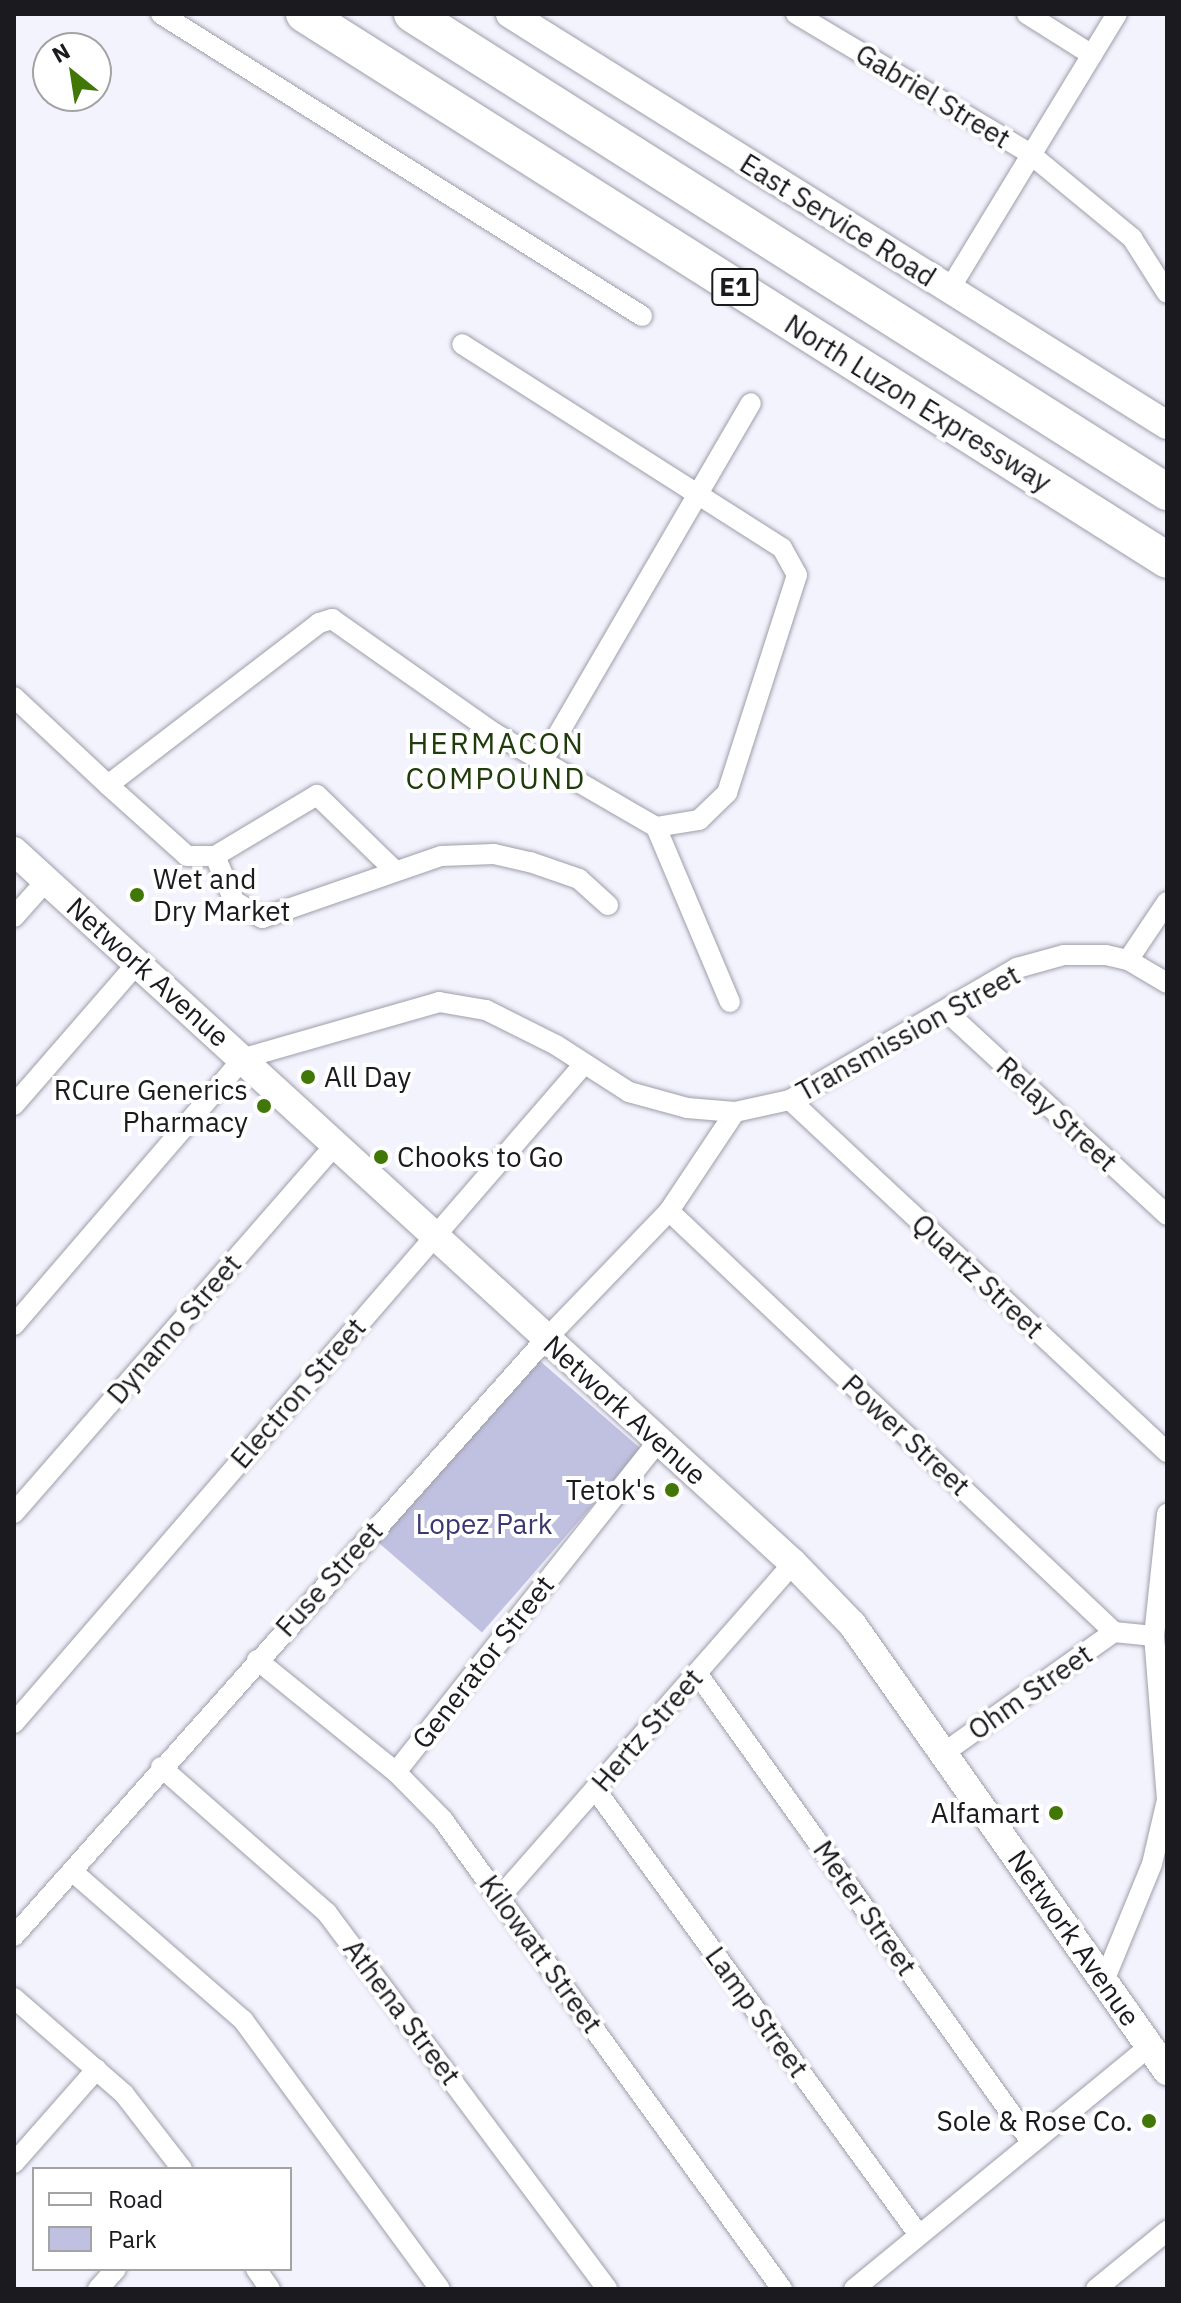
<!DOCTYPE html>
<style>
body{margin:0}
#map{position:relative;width:1181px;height:2303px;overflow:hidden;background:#f3f3fe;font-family:"IBM Plex Sans",sans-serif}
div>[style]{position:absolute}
.green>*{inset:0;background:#c0c1e0;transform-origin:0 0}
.roads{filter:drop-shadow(0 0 2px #9e9eaa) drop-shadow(0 0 2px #9e9eaa)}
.street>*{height:20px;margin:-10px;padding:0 10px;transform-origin:10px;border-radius:10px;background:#fff}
.secondary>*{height:28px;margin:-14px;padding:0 14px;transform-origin:14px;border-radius:14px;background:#fff}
.highway>*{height:36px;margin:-18px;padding:0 18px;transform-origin:18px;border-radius:18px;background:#fff}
.dots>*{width:22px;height:22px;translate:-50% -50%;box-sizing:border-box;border:4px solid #fff;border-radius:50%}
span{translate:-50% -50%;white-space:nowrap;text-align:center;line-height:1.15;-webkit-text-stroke:8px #fff;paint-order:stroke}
.shield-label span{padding:2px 6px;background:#fff;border:2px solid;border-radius:6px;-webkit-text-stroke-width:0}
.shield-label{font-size:26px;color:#1a1a1f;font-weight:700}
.street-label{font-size:28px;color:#1a1a1f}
.poi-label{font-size:28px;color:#1a1a1f}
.left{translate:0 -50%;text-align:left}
.right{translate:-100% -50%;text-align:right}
.park-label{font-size:28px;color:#3c376e}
.neighbourhood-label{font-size:30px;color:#213c0c;letter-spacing:2px}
.frame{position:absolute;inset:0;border:16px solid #1a1a1f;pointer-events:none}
.legend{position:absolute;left:32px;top:2167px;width:260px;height:104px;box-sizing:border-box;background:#fff;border:2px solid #a3a3a5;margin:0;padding:10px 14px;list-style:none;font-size:24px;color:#1a1a1f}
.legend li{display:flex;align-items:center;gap:16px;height:40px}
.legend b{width:40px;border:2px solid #a3a3a5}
.north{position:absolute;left:32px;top:32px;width:80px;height:80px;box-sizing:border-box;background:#fff;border:2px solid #a3a3a5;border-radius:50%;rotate:330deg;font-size:22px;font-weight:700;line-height:32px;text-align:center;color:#1a1a1f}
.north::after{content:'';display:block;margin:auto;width:28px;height:36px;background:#407707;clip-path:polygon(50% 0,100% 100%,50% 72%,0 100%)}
</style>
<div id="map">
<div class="green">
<i style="left:532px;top:1354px;width:145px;height:243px;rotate:41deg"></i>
</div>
<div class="roads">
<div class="street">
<i style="left:161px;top:14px;width:568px;rotate:32.12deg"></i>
<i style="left:796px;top:14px;width:271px;rotate:30.8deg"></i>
<i style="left:1029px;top:153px;width:134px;rotate:39.5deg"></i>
<i style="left:1132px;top:238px;width:65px;rotate:57.5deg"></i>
<i style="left:1027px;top:14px;width:77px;rotate:32.2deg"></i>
<i style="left:949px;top:290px;width:323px;rotate:-58.7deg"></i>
<i style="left:14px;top:697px;width:129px;rotate:43.1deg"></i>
<i style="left:108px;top:785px;width:266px;rotate:-37.5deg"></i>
<i style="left:319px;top:623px;width:14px;rotate:-17deg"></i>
<i style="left:332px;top:619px;width:198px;rotate:35.1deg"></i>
<i style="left:494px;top:733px;width:187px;rotate:30.1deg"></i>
<i style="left:656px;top:827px;width:44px;rotate:-9.2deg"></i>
<i style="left:699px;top:820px;width:39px;rotate:-44deg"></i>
<i style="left:727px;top:793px;width:229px;rotate:-72.2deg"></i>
<i style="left:797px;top:575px;width:31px;rotate:-119deg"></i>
<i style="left:782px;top:548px;width:379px;rotate:-147.5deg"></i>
<i style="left:542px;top:762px;width:415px;rotate:-59.8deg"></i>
<i style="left:108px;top:785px;width:106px;rotate:41.9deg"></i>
<i style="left:187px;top:856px;width:28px"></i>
<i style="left:215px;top:856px;width:119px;rotate:-30.9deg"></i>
<i style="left:317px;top:795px;width:106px;rotate:44.2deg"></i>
<i style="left:656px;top:827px;width:190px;rotate:67.1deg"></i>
<i style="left:215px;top:856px;width:49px;rotate:67.1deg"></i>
<i style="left:234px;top:901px;width:33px;rotate:31deg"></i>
<i style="left:262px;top:918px;width:189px;rotate:-19.1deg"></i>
<i style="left:441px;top:856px;width:53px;rotate:-2.2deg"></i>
<i style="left:494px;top:854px;width:37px;rotate:13deg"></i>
<i style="left:530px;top:862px;width:52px;rotate:19.1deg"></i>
<i style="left:579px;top:879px;width:39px;rotate:42deg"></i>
<i style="left:14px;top:917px;width:50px;rotate:-48.3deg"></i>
<i style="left:1128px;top:960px;width:70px;rotate:-56.1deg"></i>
<i style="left:947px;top:1012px;width:299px;rotate:42.7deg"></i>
<i style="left:790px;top:1100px;width:516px;rotate:43.04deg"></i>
<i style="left:14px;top:1105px;width:191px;rotate:-49deg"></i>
<i style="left:669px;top:1211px;width:613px;rotate:43.41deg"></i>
<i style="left:1114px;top:1632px;width:40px;rotate:5.7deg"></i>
<i style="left:14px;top:1325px;width:352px;rotate:-49.3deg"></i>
<i style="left:244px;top:1058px;width:203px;rotate:-16deg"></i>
<i style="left:439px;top:1002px;width:48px;rotate:9.7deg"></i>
<i style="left:486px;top:1010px;width:78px;rotate:26.6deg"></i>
<i style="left:556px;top:1045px;width:87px;rotate:32.8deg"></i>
<i style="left:629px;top:1092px;width:60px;rotate:15.4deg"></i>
<i style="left:687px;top:1108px;width:48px;rotate:4.8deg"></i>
<i style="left:735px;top:1112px;width:56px;rotate:-12.3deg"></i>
<i style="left:790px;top:1100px;width:263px;rotate:-30.2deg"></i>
<i style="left:1017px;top:968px;width:49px;rotate:-15.5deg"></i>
<i style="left:1064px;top:955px;width:42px"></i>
<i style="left:1106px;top:955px;width:23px;rotate:13deg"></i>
<i style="left:1128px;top:960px;width:45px;rotate:30.5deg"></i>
<i style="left:14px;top:1513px;width:487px;rotate:-48.9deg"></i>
<i style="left:257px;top:1660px;width:179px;rotate:38.9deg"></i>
<i style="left:396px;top:1772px;width:67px;rotate:45.6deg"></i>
<i style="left:443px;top:1820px;width:579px;rotate:54.14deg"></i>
<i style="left:697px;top:1673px;width:577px;rotate:54.52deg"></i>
<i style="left:14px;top:1723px;width:871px;rotate:-49.14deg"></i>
<i style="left:945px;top:1752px;width:207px;rotate:-35.4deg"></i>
<i style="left:161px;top:1767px;width:221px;rotate:41.3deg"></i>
<i style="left:327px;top:1913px;width:469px;rotate:53.3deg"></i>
<i style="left:396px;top:1772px;width:424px;rotate:-51.6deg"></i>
<i style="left:595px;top:1789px;width:551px;rotate:54deg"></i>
<i style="left:72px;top:1871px;width:227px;rotate:41.1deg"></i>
<i style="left:243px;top:2020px;width:333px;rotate:53.8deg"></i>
<i style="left:500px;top:1897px;width:444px;rotate:-48.7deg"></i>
<i style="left:14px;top:1936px;width:800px;rotate:-48.3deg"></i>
<i style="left:546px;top:1339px;width:178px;rotate:-46.1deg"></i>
<i style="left:669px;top:1211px;width:119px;rotate:-56.3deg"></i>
<i style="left:1104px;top:1981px;width:126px;rotate:-67.7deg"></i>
<i style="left:1152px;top:1864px;width:66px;rotate:-76.8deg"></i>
<i style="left:1167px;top:1800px;width:165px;rotate:-94.5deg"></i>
<i style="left:1154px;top:1636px;width:123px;rotate:-83.9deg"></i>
<i style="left:14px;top:1998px;width:146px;rotate:41.1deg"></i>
<i style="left:124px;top:2094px;width:95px;rotate:52.3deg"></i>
<i style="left:14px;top:2163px;width:125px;rotate:-48.6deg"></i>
<i style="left:256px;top:2269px;width:24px;rotate:55deg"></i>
<i style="left:98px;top:2289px;width:27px;rotate:-48deg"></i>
<i style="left:854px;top:2289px;width:383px;rotate:-39.4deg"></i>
<i style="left:1096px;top:2289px;width:92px;rotate:-39.2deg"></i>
</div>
<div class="secondary">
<i style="left:510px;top:14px;width:775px;rotate:32.03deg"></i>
<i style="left:14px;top:851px;width:1055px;rotate:42.43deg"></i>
<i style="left:793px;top:1563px;width:85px;rotate:46deg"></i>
<i style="left:852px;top:1624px;width:547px;rotate:54.83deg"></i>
</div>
<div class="highway">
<i style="left:304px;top:14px;width:1021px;rotate:32.32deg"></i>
<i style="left:412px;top:14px;width:894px;rotate:32.34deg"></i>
</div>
</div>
<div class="dots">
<i style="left:137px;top:895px;background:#407707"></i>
<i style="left:308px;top:1077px;background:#407707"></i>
<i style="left:264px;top:1106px;background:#407707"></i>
<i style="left:381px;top:1157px;background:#407707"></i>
<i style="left:672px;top:1490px;background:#407707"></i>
<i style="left:1056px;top:1813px;background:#407707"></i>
<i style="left:1149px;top:2121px;background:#407707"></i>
</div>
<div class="shield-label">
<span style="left:735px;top:287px">E1</span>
</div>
<div class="street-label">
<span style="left:933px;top:96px;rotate:31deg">Gabriel Street</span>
<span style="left:838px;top:220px;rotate:32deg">East Service Road</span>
<span style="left:918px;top:403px;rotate:32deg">North Luzon Expressway</span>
<span style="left:148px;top:972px;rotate:42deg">Network Avenue</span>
<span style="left:908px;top:1033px;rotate:-29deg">Transmission Street</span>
<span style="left:1057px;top:1114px;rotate:43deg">Relay Street</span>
<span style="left:978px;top:1276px;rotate:43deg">Quartz Street</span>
<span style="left:174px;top:1329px;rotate:-49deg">Dynamo Street</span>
<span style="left:298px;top:1393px;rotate:-49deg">Electron Street</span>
<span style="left:625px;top:1410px;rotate:42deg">Network Avenue</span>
<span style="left:906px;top:1435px;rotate:43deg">Power Street</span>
<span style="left:329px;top:1579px;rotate:-48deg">Fuse Street</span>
<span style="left:483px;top:1662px;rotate:-52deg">Generator Street</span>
<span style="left:1030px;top:1692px;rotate:-35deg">Ohm Street</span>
<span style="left:647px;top:1730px;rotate:-49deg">Hertz Street</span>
<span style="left:865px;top:1908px;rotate:55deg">Meter Street</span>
<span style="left:1074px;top:1938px;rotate:55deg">Network Avenue</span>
<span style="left:541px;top:1954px;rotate:54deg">Kilowatt Street</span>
<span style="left:402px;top:2012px;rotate:53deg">Athena Street</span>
<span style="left:757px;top:2012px;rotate:54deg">Lamp Street</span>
</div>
<div class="poi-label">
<span class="left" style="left:153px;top:895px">Wet and<br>Dry Market</span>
<span class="left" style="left:324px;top:1077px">All Day</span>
<span class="right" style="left:248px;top:1106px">RCure Generics<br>Pharmacy</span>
<span class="left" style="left:397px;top:1157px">Chooks to Go</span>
<span class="right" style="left:656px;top:1490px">Tetok's</span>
<span class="right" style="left:1040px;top:1813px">Alfamart</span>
<span class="right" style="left:1133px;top:2121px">Sole &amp; Rose Co.</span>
</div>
<div class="park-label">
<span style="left:484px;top:1524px">Lopez Park</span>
</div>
<div class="neighbourhood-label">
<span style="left:496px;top:760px">HERMACON<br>COMPOUND</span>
</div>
<div class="frame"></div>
<ul class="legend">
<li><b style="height:10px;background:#fff"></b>Road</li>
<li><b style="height:22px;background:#c0c1e0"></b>Park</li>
</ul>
<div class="north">N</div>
</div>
